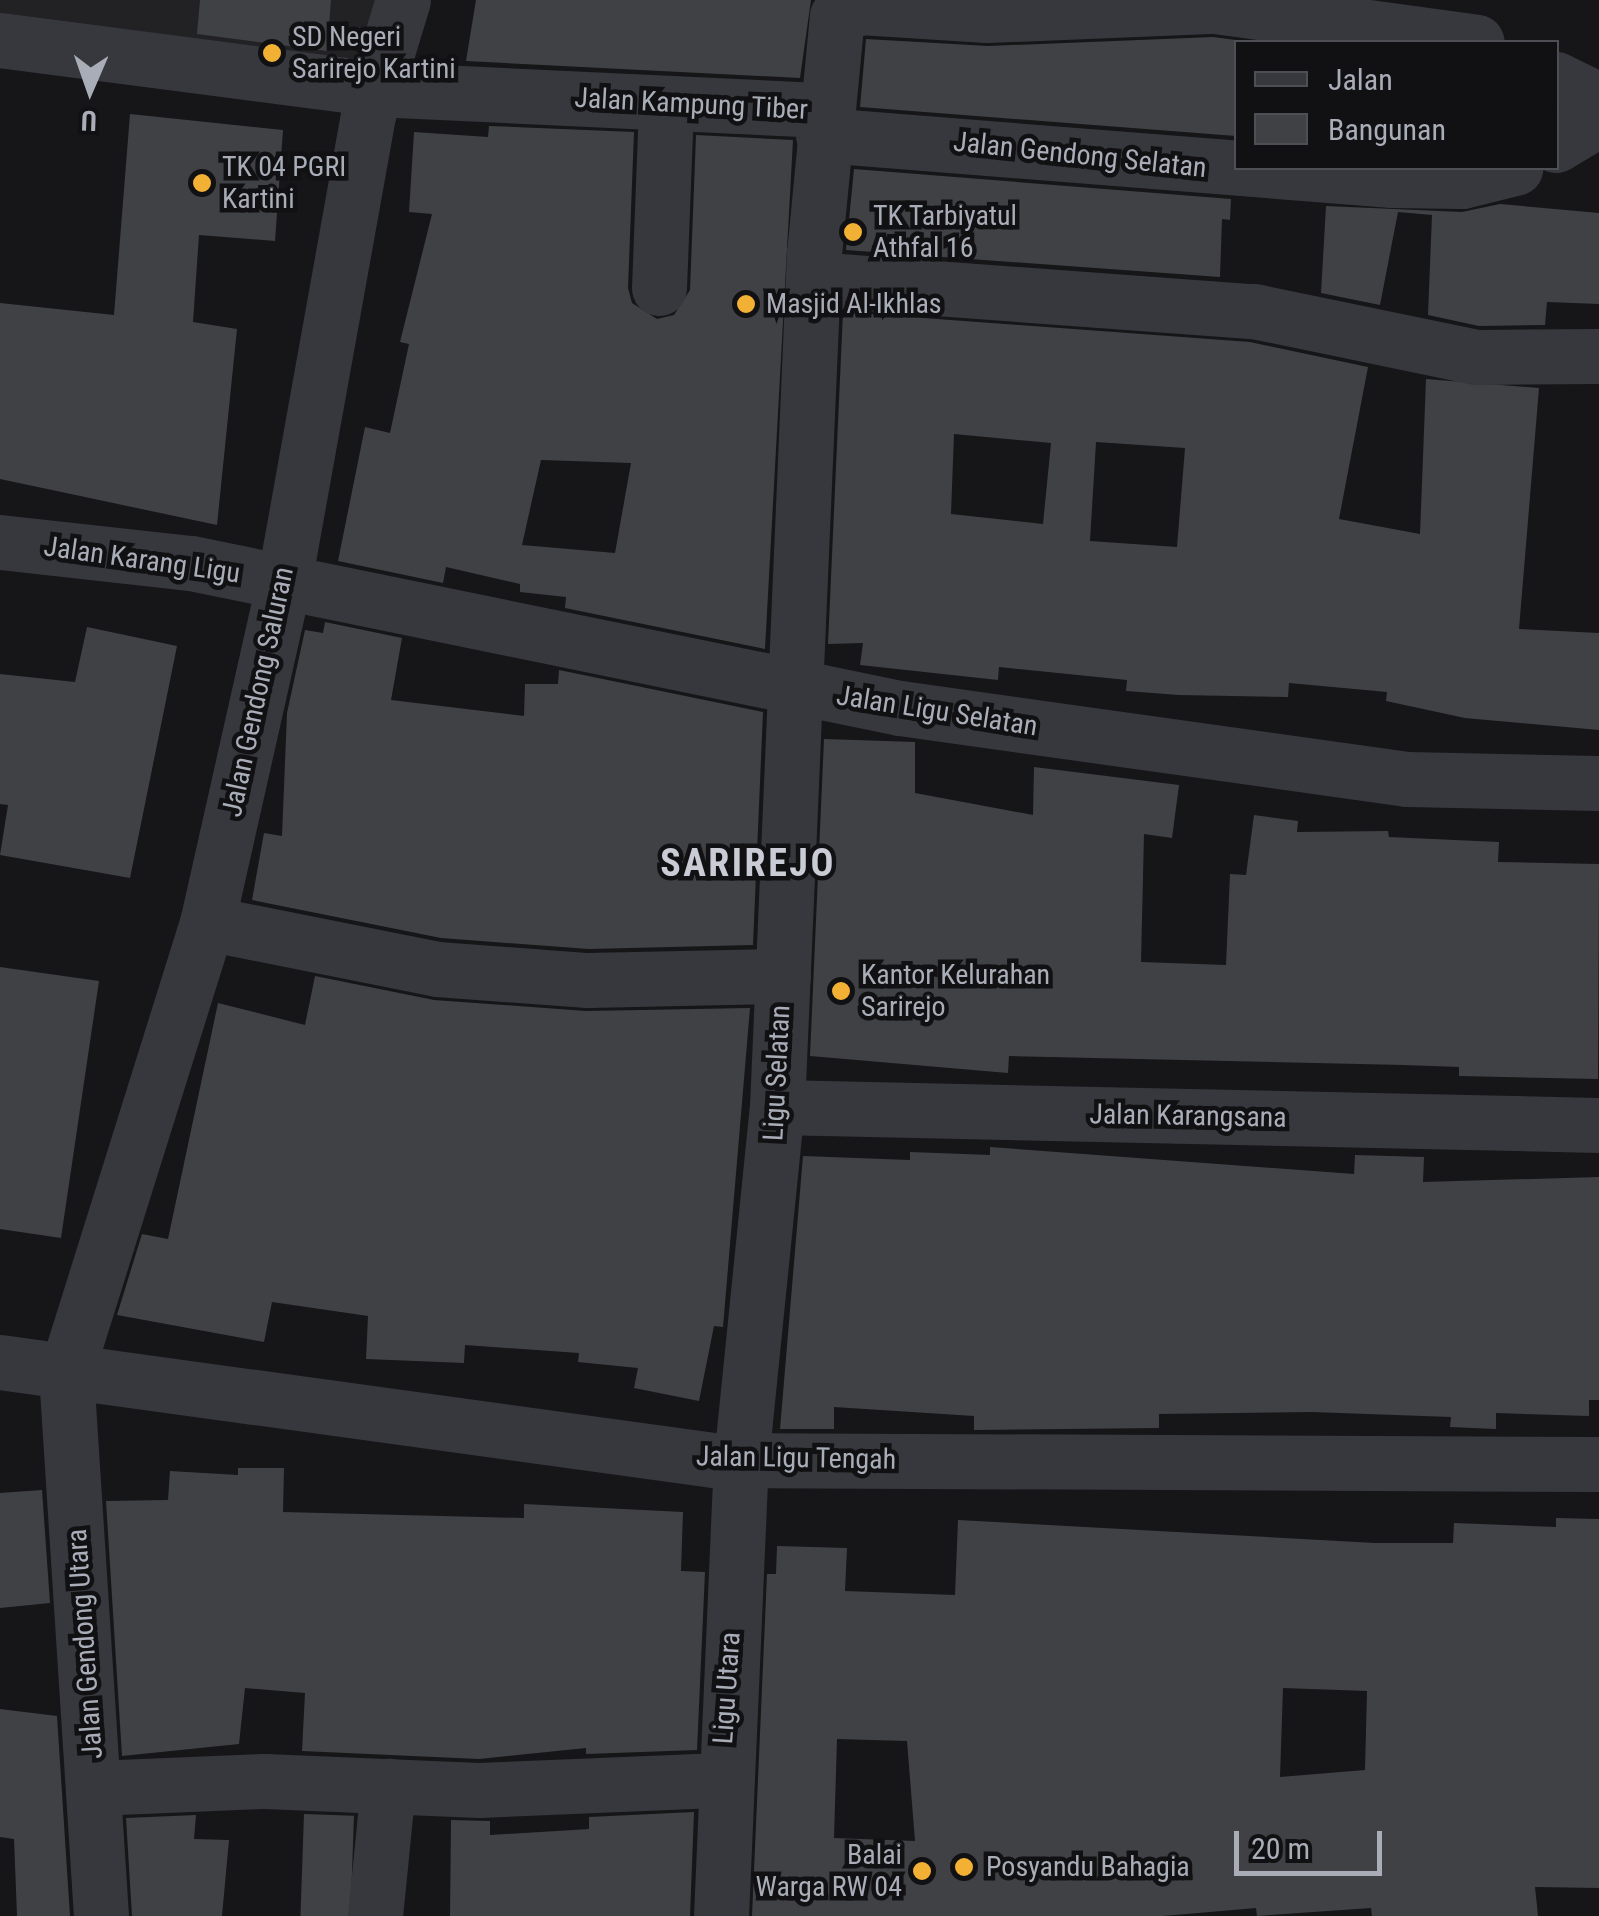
<!DOCTYPE html>
<style>
body{margin:0}
#map{position:relative;width:1599px;height:1916px;overflow:hidden;background:#161618;font-family:"Roboto Condensed",sans-serif}
div>[style]{position:absolute}
.built>*{inset:0;background:#222225}
.building>*{inset:0;background:#404145;transform-origin:0 0}
.street>*{height:55px;margin:-27.5px;padding:0 27.5px;transform-origin:27.5px;border-radius:27.5px;background:#37383d}
.dots>*{width:28px;height:28px;translate:-50% -50%;box-sizing:border-box;border:5px solid #111113;border-radius:50%}
span{translate:-50% -50%;white-space:nowrap;text-align:center;line-height:1.15;-webkit-text-stroke:9px #111113;paint-order:stroke}
.poi-label{font-size:28px;color:#a8adb8}
.left{translate:0 -50%;text-align:left}
.right{translate:-100% -50%;text-align:right}
.street-label{font-size:28px;color:#a8adb8}
.district-label{font-size:38px;color:#c9ccd4;font-weight:700;letter-spacing:2.5px}
.legend{position:absolute;left:1234px;top:40px;width:325px;height:130px;box-sizing:border-box;background:#111113;border:2px solid #4d4f55;margin:0;padding:12px 18px;list-style:none;font-size:30px;color:#a8adb8}
.legend li{display:flex;align-items:center;gap:20px;height:50px}
.legend b{width:50px;border:2px solid #4d4f55}
.north{position:absolute;left:40px;top:40px;width:100px;height:100px;-webkit-text-stroke:8px #111113;paint-order:stroke;rotate:182deg;font-size:28px;font-weight:700;line-height:40px;text-align:center;color:#a8adb8}
.north::after{content:'';display:block;margin:auto;width:35px;height:45px;background:#a8adb8;clip-path:polygon(50% 0,100% 100%,50% 72%,0 100%)}
.scale{position:absolute;left:1234px;top:1831px;width:148px;height:45px;box-sizing:border-box;border:5px solid #a8adb8;border-top:0;padding-left:12px;font-size:30px;line-height:35px;white-space:nowrap;color:#a8adb8;-webkit-text-stroke:8px #111113;paint-order:stroke}
</style>
<div id="map">
<div class="built">
<i style="clip-path:polygon(0 0,379px 0,358px 78px,0 29px)"></i>
</div>
<div class="building">
<i style="clip-path:polygon(200px 0,331px 0,327px 51px,197px 34px)"></i>
<i style="clip-path:polygon(476px 0,811px 0,800px 78px,466px 61px)"></i>
<i style="clip-path:polygon(1213px 37px,1236px 40px,1236px 136px,860px 107px,866px 39px,988px 46px)"></i>
<i style="clip-path:polygon(130px 114px,283px 130px,275px 241px,199px 235px,193px 322px,237px 329px,217px 525px,0 479px,0 303px,114px 315px)"></i>
<i style="clip-path:polygon(evenodd,489px 126px,634px 132px,628px 288px,632px 303px,657px 319px,674px 315px,690px 290px,696px 135px,793px 140px,765px 649px,565px 608px,566px 597px,520px 592px,520px 584px,446px 567px,443px 583px,338px 561px,365px 427px,390px 433px,409px 344px,400px 342px,432px 214px,409px 212px,414px 132px,488px 137px,489px 126px,541px 460px,631px 463px,615px 553px,522px 545px,541px 460px)"></i>
<i style="clip-path:polygon(854px 169px,1231px 199px,1230px 220px,1222px 219px,1220px 277px,846px 250px)"></i>
<i style="clip-path:polygon(1500px 204px,1599px 213px,1599px 304px,1547px 302px,1545px 325px,1479px 326px,1428px 315px,1432px 215px,1398px 212px,1380px 305px,1321px 293px,1326px 206px,1462px 212px)"></i>
<i style="clip-path:polygon(evenodd,843px 312px,1250px 342px,1368px 367px,1339px 519px,1420px 534px,1426px 379px,1539px 388px,1519px 629px,1599px 633px,1599px 730px,1465px 718px,1386px 701px,1387px 692px,1289px 683px,1288px 697px,1179px 695px,1126px 691px,1127px 680px,999px 667px,998px 680px,860px 665px,863px 643px,828px 644px,843px 312px,954px 434px,1051px 443px,1043px 524px,951px 514px,954px 434px,843px 312px,1096px 442px,1185px 448px,1177px 547px,1090px 541px,1096px 442px)"></i>
<i style="clip-path:polygon(325px 622px,402px 638px,391px 700px,524px 716px,525px 684px,558px 684px,559px 670px,763px 712px,753px 945px,589px 949px,441px 938px,252px 900px,264px 833px,282px 836px,287px 713px,305px 630px,323px 633px)"></i>
<i style="clip-path:polygon(87px 627px,177px 646px,130px 878px,0 855px,8px 805px,0 804px,0 674px,75px 682px)"></i>
<i style="clip-path:polygon(824px 739px,915px 742px,915px 793px,1033px 815px,1034px 767px,1179px 785px,1172px 838px,1144px 834px,1141px 962px,1226px 965px,1230px 874px,1246px 875px,1254px 815px,1298px 821px,1297px 832px,1388px 831px,1389px 837px,1499px 842px,1498px 862px,1599px 864px,1598px 1079px,1459px 1076px,1459px 1067px,1404px 1065px,1009px 1056px,1008px 1073px,810px 1056px)"></i>
<i style="clip-path:polygon(0 967px,99px 981px,61px 1238px,0 1229px)"></i>
<i style="clip-path:polygon(315px 976px,434px 1000px,586px 1011px,750px 1008px,723px 1327px,714px 1326px,699px 1401px,634px 1388px,638px 1368px,578px 1362px,579px 1353px,465px 1345px,464px 1363px,366px 1359px,368px 1316px,272px 1302px,264px 1342px,117px 1315px,142px 1234px,168px 1239px,218px 1003px,305px 1025px)"></i>
<i style="clip-path:polygon(990px 1147px,1354px 1174px,1355px 1155px,1424px 1157px,1423px 1182px,1599px 1177px,1599px 1400px,1589px 1400px,1589px 1416px,1496px 1413px,1496px 1429px,1450px 1427px,1451px 1417px,1312px 1412px,1159px 1414px,1159px 1428px,974px 1430px,974px 1416px,834px 1407px,834px 1429px,780px 1429px,803px 1156px,910px 1160px,910px 1152px,990px 1155px)"></i>
<i style="clip-path:polygon(238px 1468px,284px 1468px,283px 1512px,524px 1518px,524px 1504px,683px 1512px,681px 1571px,705px 1572px,697px 1750px,586px 1754px,586px 1748px,479px 1759px,302px 1751px,305px 1693px,245px 1688px,239px 1744px,122px 1756px,106px 1501px,168px 1500px,170px 1471px,238px 1475px)"></i>
<i style="clip-path:polygon(42px 1490px,50px 1603px,0 1608px,0 1493px)"></i>
<i style="clip-path:polygon(evenodd,1556px 1518px,1599px 1519px,1599px 1888px,1535px 1887px,1538px 1916px,1372px 1916px,1371px 1908px,1257px 1916px,1256px 1908px,1163px 1916px,752px 1916px,767px 1574px,776px 1574px,777px 1546px,847px 1548px,845px 1591px,955px 1595px,958px 1520px,1375px 1543px,1453px 1543px,1454px 1523px,1556px 1527px,1556px 1518px,1283px 1688px,1367px 1691px,1365px 1770px,1280px 1777px,1283px 1688px,1556px 1518px,837px 1739px,907px 1741px,915px 1841px,834px 1838px,837px 1739px)"></i>
<i style="clip-path:polygon(0 1709px,57px 1716px,70px 1916px,17px 1916px,14px 1839px,0 1837px)"></i>
<i style="clip-path:polygon(694px 1812px,690px 1916px,450px 1916px,451px 1820px,490px 1821px,490px 1835px,589px 1829px,589px 1817px)"></i>
<i style="left:304px;top:1814px;width:50px;height:102px;rotate:2deg"></i>
<i style="clip-path:polygon(196px 1815px,194px 1839px,229px 1840px,222px 1916px,132px 1916px,126px 1818px)"></i>
</div>
<div class="street">
<i style="left:0;top:40px;width:378px;rotate:7.4deg"></i>
<i style="left:375px;top:89px;width:449px;rotate:2.7deg"></i>
<i style="left:1556px;top:79px;width:48px;rotate:26deg"></i>
<i style="left:823px;top:135px;width:571px;rotate:4.52deg"></i>
<i style="left:1392px;top:180px;width:70px;rotate:0.8deg"></i>
<i style="left:1462px;top:181px;width:55px;rotate:-13.8deg"></i>
<i style="left:1556px;top:145px;width:50px;rotate:-31.2deg"></i>
<i style="left:813px;top:279px;width:442px;rotate:4.2deg"></i>
<i style="left:1254px;top:311px;width:227px;rotate:11.7deg"></i>
<i style="left:1476px;top:357px;width:123px;rotate:-0.5deg"></i>
<i style="left:659px;top:288px;width:185px;rotate:-87.8deg"></i>
<i style="left:0;top:542px;width:192px;rotate:6.3deg"></i>
<i style="left:191px;top:563px;width:724px;rotate:11.56deg"></i>
<i style="left:900px;top:708px;width:512px;rotate:7.97deg"></i>
<i style="left:1407px;top:779px;width:192px;rotate:1.2deg"></i>
<i style="left:207px;top:923px;width:235px;rotate:11.3deg"></i>
<i style="left:437px;top:969px;width:151px;rotate:4.2deg"></i>
<i style="left:588px;top:980px;width:195px;rotate:-1.2deg"></i>
<i style="left:777px;top:1107px;width:822px;rotate:1.25deg"></i>
<i style="left:0;top:1362px;width:720px;rotate:7.83deg"></i>
<i style="left:713px;top:1460px;width:886px;rotate:0.26deg"></i>
<i style="left:95px;top:1788px;width:170px;rotate:-2.4deg"></i>
<i style="left:265px;top:1781px;width:214px;rotate:2.4deg"></i>
<i style="left:479px;top:1790px;width:242px;rotate:-2.4deg"></i>
<i style="left:101px;top:1916px;width:544px;rotate:-93.69deg"></i>
<i style="left:66px;top:1373px;width:472px;rotate:-72.6deg"></i>
<i style="left:207px;top:923px;width:350px;rotate:-77.3deg"></i>
<i style="left:284px;top:582px;width:474px;rotate:-79.8deg"></i>
<i style="left:368px;top:115px;width:120px;rotate:-73.1deg"></i>
<i style="left:375px;top:1916px;width:131px;rotate:-84.3deg"></i>
<i style="left:721px;top:1916px;width:456px;rotate:-87.5deg"></i>
<i style="left:741px;top:1460px;width:355px;rotate:-84.2deg"></i>
<i style="left:777px;top:1107px;width:854px;rotate:-87.52deg"></i>
<i style="left:814px;top:254px;width:239px;rotate:-84.5deg"></i>
<i style="left:837px;top:16px;width:25px;rotate:-21deg"></i>
<i style="left:860px;top:7px;width:127px;rotate:3.6deg"></i>
<i style="left:987px;top:15px;width:228px;rotate:-2.3deg"></i>
<i style="left:1215px;top:6px;width:264px;rotate:7.8deg"></i>
</div>
<div class="dots">
<i style="left:272px;top:53px;background:#f2b134"></i>
<i style="left:202px;top:183px;background:#f2b134"></i>
<i style="left:853px;top:232px;background:#f2b134"></i>
<i style="left:746px;top:304px;background:#f2b134"></i>
<i style="left:841px;top:991px;background:#f2b134"></i>
<i style="left:964px;top:1867px;background:#f2b134"></i>
<i style="left:922px;top:1871px;background:#f2b134"></i>
</div>
<div class="poi-label">
<span class="left" style="left:292px;top:53px">SD Negeri<br>Sarirejo Kartini</span>
<span class="left" style="left:222px;top:183px">TK 04 PGRI<br>Kartini</span>
<span class="left" style="left:873px;top:232px">TK Tarbiyatul<br>Athfal 16</span>
<span class="left" style="left:766px;top:304px">Masjid Al-Ikhlas</span>
<span class="left" style="left:861px;top:991px">Kantor Kelurahan<br>Sarirejo</span>
<span class="right" style="left:902px;top:1871px">Balai<br>Warga RW 04</span>
<span class="left" style="left:986px;top:1867px">Posyandu Bahagia</span>
</div>
<div class="street-label">
<span style="left:691px;top:104px;rotate:3deg">Jalan Kampung Tiber</span>
<span style="left:1080px;top:155px;rotate:6deg">Jalan Gendong Selatan</span>
<span style="left:142px;top:560px;rotate:8deg">Jalan Karang Ligu</span>
<span style="left:258px;top:692px;rotate:-78deg">Jalan Gendong Saluran</span>
<span style="left:937px;top:711px;rotate:9deg">Jalan Ligu Selatan</span>
<span style="left:777px;top:1073px;rotate:-87deg">Ligu Selatan</span>
<span style="left:1188px;top:1116px;rotate:1deg">Jalan Karangsana</span>
<span style="left:796px;top:1458px;rotate:1deg">Jalan Ligu Tengah</span>
<span style="left:85px;top:1644px;rotate:-94deg">Jalan Gendong Utara</span>
<span style="left:727px;top:1688px;rotate:-86deg">Ligu Utara</span>
</div>
<div class="district-label">
<span style="left:748px;top:864px">SARIREJO</span>
</div>
<ul class="legend">
<li><b style="height:12px;background:#37383d"></b>Jalan</li>
<li><b style="height:28px;background:#404145"></b>Bangunan</li>
</ul>
<div class="north">U</div>
<div class="scale">20 m</div>
</div>
